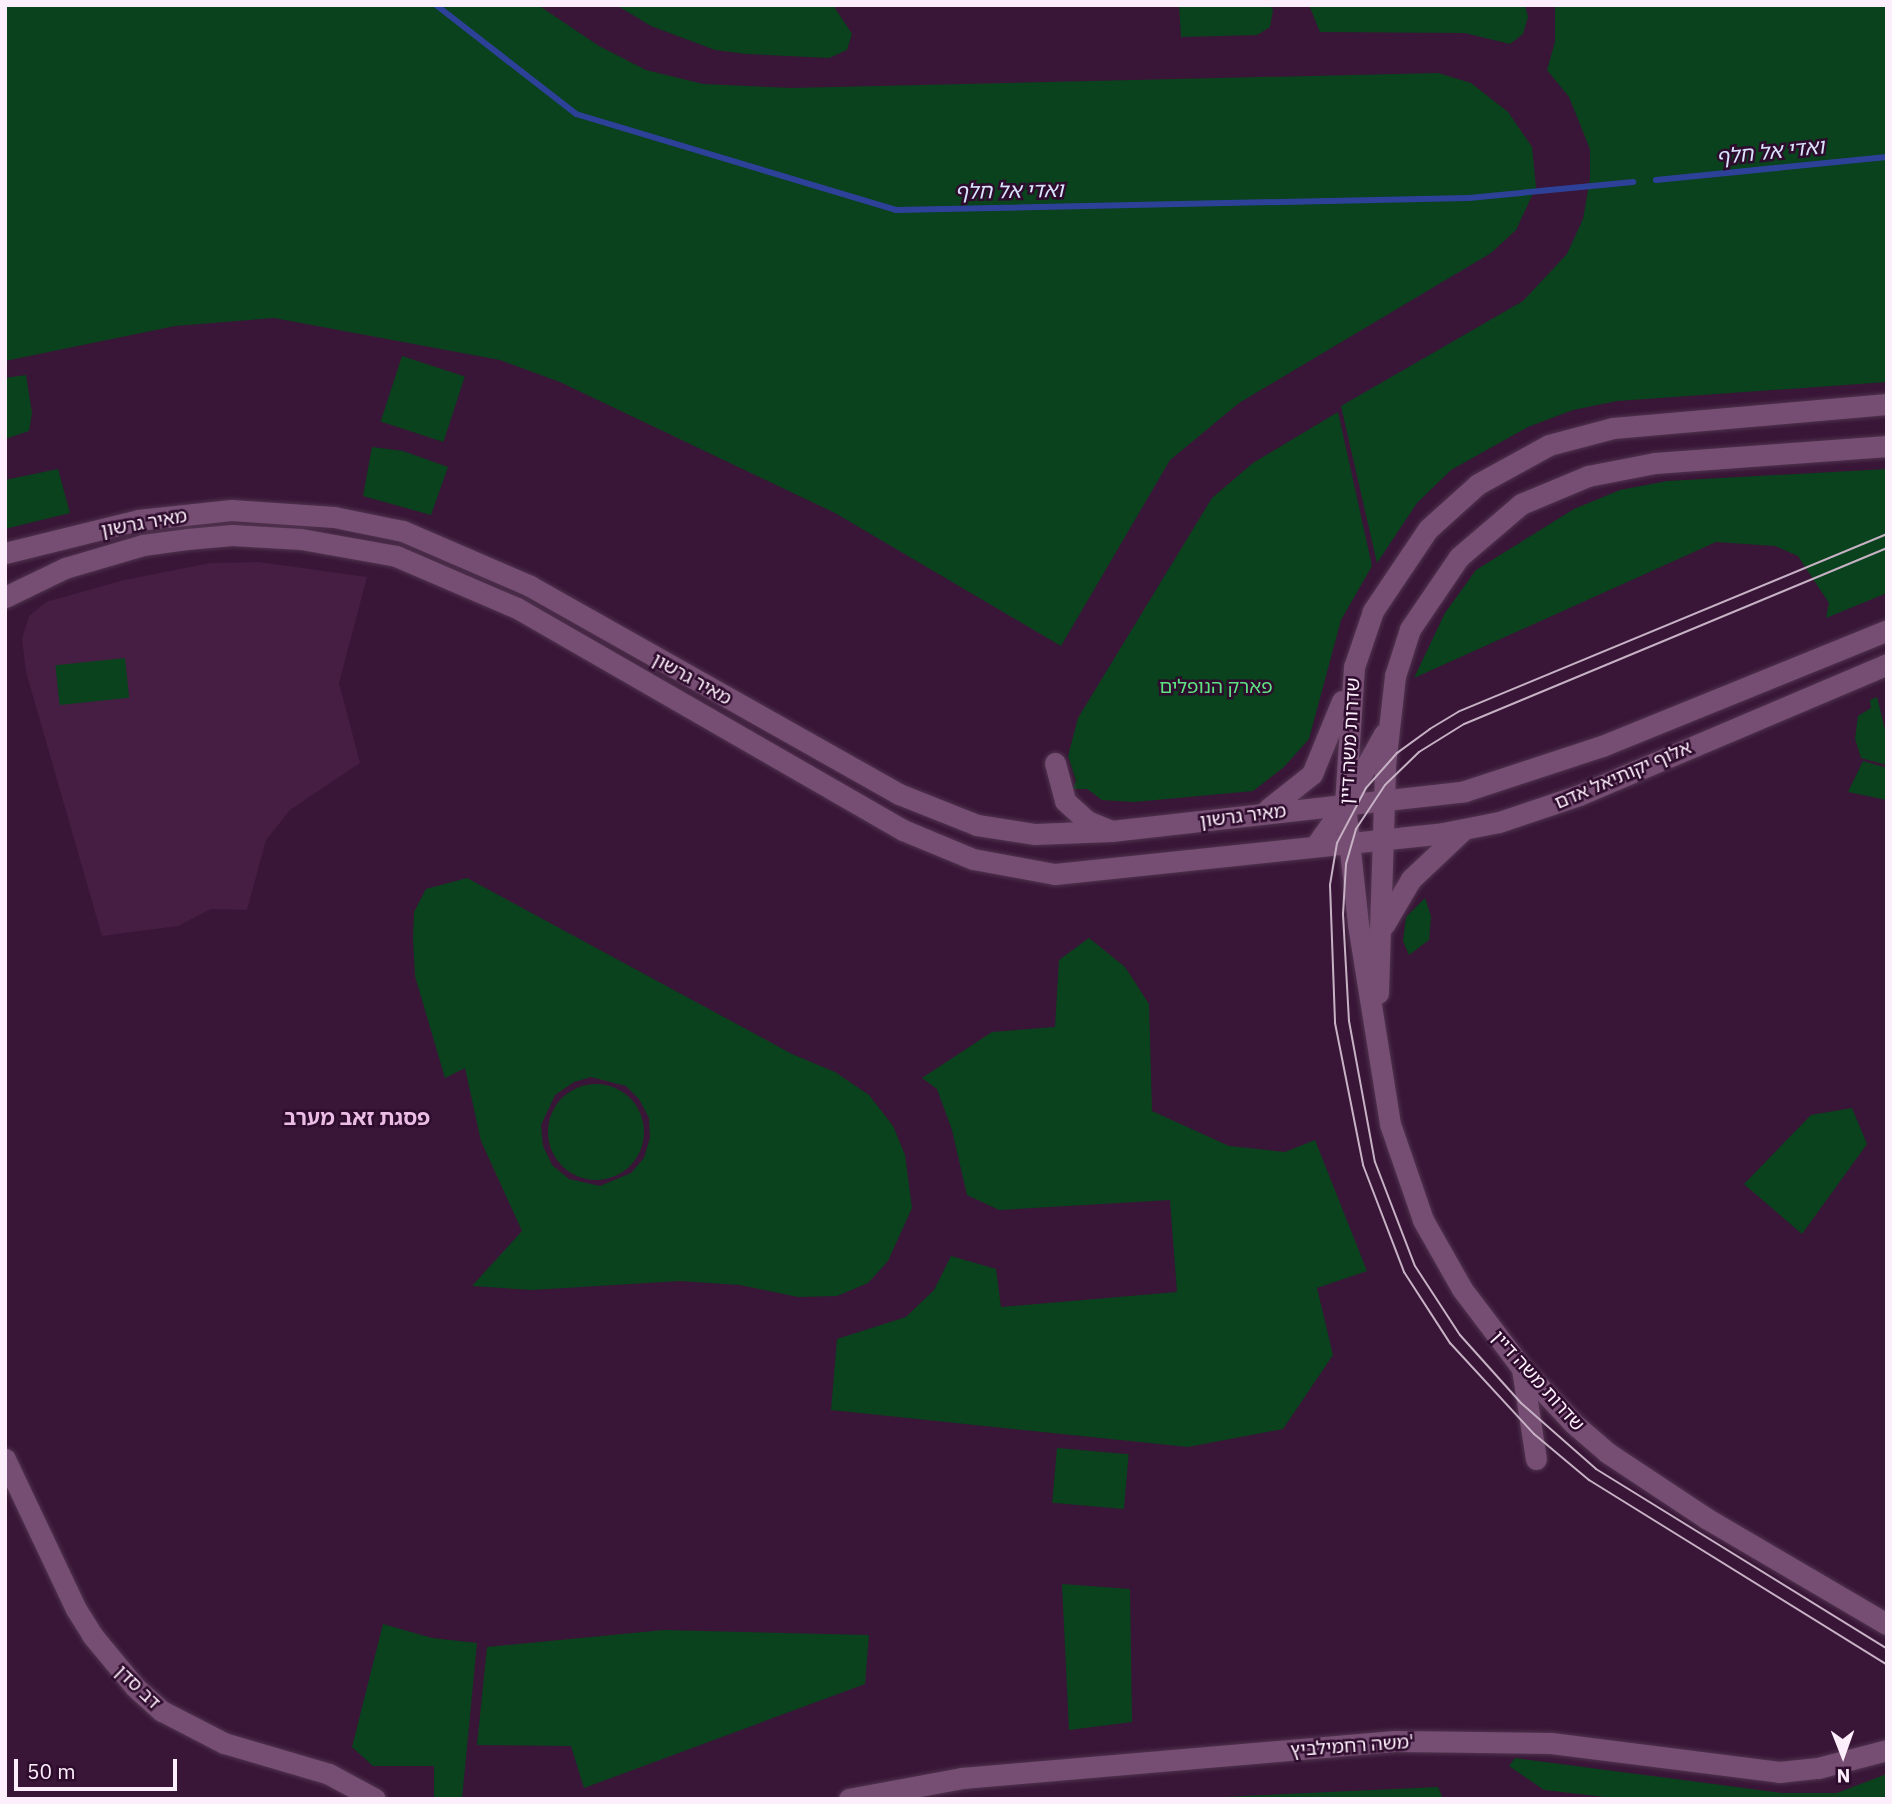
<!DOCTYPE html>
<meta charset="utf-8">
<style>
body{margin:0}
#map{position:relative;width:1892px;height:1804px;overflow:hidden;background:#391637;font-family:"IBM Plex Sans","Noto Sans Hebrew",sans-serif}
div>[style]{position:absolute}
.built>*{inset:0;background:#461d43}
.green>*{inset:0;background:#09421c;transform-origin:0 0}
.round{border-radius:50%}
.stream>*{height:6px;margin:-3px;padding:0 3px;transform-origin:3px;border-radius:3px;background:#2d4199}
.roads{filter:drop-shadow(0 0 2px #50344f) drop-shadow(0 0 2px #50344f)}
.tertiary>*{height:21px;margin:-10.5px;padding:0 10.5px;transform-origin:10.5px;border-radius:10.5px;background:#764e73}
.tram>*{height:2px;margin:-1px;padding:0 1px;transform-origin:1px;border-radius:1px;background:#c7b2c5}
span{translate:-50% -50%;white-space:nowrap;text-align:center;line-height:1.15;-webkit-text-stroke:5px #2e0c2d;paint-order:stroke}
.street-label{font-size:19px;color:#fdeefb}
.park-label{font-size:19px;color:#5ee181}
.water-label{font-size:21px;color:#dae3fc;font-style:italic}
.neighbourhood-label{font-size:21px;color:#ebbde6;font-weight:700}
.frame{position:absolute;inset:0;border:7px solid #fdeefb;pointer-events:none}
.north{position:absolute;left:1808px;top:1720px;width:70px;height:70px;-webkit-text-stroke:5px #2e0c2d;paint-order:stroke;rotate:179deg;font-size:19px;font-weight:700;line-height:28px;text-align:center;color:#fdeefb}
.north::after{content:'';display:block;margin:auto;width:24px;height:32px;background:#fdeefb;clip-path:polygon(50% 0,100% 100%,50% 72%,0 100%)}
.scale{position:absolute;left:14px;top:1759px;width:163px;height:32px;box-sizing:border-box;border:4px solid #fdeefb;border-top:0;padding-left:9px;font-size:21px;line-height:24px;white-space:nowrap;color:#fdeefb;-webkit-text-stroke:5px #2e0c2d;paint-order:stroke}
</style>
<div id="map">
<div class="built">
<i style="clip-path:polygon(259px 562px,367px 577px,339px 683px,360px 763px,290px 810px,266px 840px,247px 910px,211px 909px,178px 926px,102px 936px,26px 672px,22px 639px,29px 616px,46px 602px,124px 580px,210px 563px)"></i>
</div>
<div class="green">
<i style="clip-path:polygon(5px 5px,538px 5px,599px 46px,646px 70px,703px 84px,792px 88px,1438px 73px,1471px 83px,1508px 112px,1532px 147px,1536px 187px,1516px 230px,1491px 253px,1239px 403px,1170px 460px,1061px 646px,835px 513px,560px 382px,500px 360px,274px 318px,175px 326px,5px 361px)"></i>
<i style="clip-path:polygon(616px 5px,833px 5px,852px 34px,847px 50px,829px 58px,746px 54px,715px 50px,651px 26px)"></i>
<i style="clip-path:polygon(1179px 5px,1270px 5px,1273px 10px,1270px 27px,1257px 35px,1181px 37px)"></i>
<i style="clip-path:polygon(1309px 5px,1525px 5px,1528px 17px,1523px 34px,1510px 44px,1465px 33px,1320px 32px)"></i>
<i style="clip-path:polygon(1555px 5px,1887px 5px,1887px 382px,1617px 401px,1573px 410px,1528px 427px,1451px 470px,1417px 503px,1377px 563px,1341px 406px,1523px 301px,1567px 254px,1583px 219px,1590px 179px,1590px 149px,1569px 97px,1547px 70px,1555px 42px)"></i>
<i style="left:402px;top:356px;width:66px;height:69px;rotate:18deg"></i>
<i style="clip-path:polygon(26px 375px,32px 413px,29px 431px,5px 439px,5px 378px)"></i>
<i style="clip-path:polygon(1338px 412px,1372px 566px,1341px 620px,1309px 739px,1284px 767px,1253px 791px,1134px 802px,1102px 800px,1087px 789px,1072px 789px,1076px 781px,1068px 756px,1078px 718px,1212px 498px,1253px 463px)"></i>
<i style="clip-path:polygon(372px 447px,403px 451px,448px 467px,431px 515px,363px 496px)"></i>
<i style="clip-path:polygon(58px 469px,70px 513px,5px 529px,5px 480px)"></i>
<i style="clip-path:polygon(1887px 469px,1887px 593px,1826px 618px,1829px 603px,1798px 556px,1775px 546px,1716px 542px,1414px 678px,1445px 613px,1476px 570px,1574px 509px,1620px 490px,1667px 481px)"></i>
<i style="left:125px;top:658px;width:40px;height:70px;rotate:84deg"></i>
<i style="clip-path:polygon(1877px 697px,1887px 738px,1887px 765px,1861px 758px,1855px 739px,1858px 716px,1871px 708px,1870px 700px)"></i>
<i style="clip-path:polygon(1863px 761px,1887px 768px,1887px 800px,1848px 792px)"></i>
<i style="clip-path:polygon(evenodd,467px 878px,792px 1054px,835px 1072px,869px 1095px,893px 1126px,905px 1155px,912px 1208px,888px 1261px,868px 1283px,837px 1296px,798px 1297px,740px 1285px,680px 1281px,532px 1290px,472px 1286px,522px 1231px,481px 1141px,465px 1068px,445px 1078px,415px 976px,413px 938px,414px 912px,426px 889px,467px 878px,591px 1077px,626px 1086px,639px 1099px,649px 1118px,650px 1138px,644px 1158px,631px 1173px,600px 1186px,569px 1179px,552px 1165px,543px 1146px,541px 1125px,555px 1095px,574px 1082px,591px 1077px)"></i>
<i style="clip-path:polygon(1425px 898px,1431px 916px,1429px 940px,1409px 955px,1403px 941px,1406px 917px)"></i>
<i style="clip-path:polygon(1089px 938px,1125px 967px,1149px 1004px,1152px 1111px,1229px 1146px,1285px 1152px,1315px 1140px,1367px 1271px,1317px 1288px,1333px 1355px,1283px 1429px,1188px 1447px,831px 1410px,837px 1339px,906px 1317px,934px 1290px,951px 1256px,996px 1269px,1001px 1307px,1177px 1292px,1170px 1200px,999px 1210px,967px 1195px,952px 1130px,937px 1089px,922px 1078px,992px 1032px,1055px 1027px,1059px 960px)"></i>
<i class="round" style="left:548px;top:1084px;width:96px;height:96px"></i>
<i style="clip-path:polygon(1852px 1108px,1867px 1144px,1802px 1234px,1744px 1184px,1811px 1115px)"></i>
<i style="left:1057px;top:1448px;width:72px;height:55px;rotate:5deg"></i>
<i style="clip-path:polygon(1062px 1584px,1130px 1589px,1132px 1722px,1069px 1730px)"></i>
<i style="clip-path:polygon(383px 1624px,432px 1638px,477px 1643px,462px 1799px,434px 1799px,434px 1766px,373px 1766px,352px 1747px)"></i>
<i style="clip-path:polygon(664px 1630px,869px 1635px,865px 1684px,584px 1788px,571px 1746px,477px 1745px,487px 1647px)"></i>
<i style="clip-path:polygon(1515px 1758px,1782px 1793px,1837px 1793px,1887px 1774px,1887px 1799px,1622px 1799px,1544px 1790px,1509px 1766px)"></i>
<i style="clip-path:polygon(1438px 1787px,1443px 1799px,1178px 1799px)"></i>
</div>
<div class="stream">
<i style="left:436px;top:5px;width:177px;rotate:37.9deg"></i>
<i style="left:576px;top:114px;width:334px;rotate:16.7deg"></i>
<i style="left:896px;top:210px;width:573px;rotate:-1.2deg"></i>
<i style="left:1469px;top:198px;width:165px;rotate:-5.6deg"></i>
<i style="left:1656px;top:180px;width:232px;rotate:-5.7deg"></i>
</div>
<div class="roads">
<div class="tertiary">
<i style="left:1887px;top:404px;width:275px;rotate:175deg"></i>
<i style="left:1613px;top:428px;width:66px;rotate:165.1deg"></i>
<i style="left:1549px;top:445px;width:81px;rotate:151.2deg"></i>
<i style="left:1478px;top:484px;width:67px;rotate:138deg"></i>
<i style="left:1428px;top:529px;width:99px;rotate:123.9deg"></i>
<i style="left:1373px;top:611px;width:59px;rotate:108.7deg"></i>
<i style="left:1354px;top:667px;width:137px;rotate:93.8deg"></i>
<i style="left:1345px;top:804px;width:121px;rotate:83.8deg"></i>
<i style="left:1358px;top:924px;width:203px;rotate:80.9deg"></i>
<i style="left:1390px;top:1124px;width:102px;rotate:71deg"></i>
<i style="left:1423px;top:1220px;width:79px;rotate:60.5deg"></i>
<i style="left:1462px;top:1289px;width:98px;rotate:52.9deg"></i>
<i style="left:1521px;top:1367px;width:76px;rotate:47.1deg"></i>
<i style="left:1573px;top:1423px;width:46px;rotate:40.6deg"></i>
<i style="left:1608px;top:1453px;width:118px;rotate:33.6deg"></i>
<i style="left:1706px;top:1518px;width:210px;rotate:30.4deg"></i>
<i style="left:5px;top:553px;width:137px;rotate:-13.9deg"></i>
<i style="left:138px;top:520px;width:94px;rotate:-6.1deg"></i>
<i style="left:231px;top:510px;width:103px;rotate:3.9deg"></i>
<i style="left:334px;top:517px;width:70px;rotate:11.5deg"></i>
<i style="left:403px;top:531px;width:138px;rotate:23.4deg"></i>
<i style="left:530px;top:586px;width:424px;rotate:29.4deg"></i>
<i style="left:899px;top:794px;width:84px;rotate:21.7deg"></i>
<i style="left:977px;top:825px;width:59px;rotate:8.8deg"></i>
<i style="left:1035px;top:834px;width:76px;rotate:-2.3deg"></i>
<i style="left:1111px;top:831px;width:356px;rotate:-6.4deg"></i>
<i style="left:1465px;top:791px;width:144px;rotate:-18.2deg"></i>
<i style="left:1602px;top:746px;width:308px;rotate:-22.1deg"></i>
<i style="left:5px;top:597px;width:67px;rotate:-25.8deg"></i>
<i style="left:65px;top:568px;width:81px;rotate:-16.4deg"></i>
<i style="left:143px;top:545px;width:44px;rotate:-7.8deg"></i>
<i style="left:187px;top:539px;width:45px;rotate:-5.1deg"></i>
<i style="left:232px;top:535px;width:69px;rotate:3.3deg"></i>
<i style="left:301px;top:539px;width:97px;rotate:10.1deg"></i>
<i style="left:396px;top:556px;width:132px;rotate:23.3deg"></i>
<i style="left:517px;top:608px;width:445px;rotate:29.9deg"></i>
<i style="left:903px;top:830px;width:76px;rotate:22.5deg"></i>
<i style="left:973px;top:859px;width:83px;rotate:10.4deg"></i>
<i style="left:1055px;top:874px;width:390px;rotate:-6deg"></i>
<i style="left:1443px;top:833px;width:57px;rotate:-11.1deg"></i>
<i style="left:1499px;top:822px;width:84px;rotate:-18.6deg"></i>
<i style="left:1579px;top:795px;width:335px;rotate:-23deg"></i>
<i style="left:1055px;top:763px;width:39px;rotate:75deg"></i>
<i style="left:1065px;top:801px;width:30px;rotate:42deg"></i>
<i style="left:1087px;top:821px;width:24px;rotate:22deg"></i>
<i style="left:1268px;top:809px;width:56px;rotate:-38.5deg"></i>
<i style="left:1312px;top:774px;width:79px;rotate:-67.7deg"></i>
<i style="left:1316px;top:845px;width:50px;rotate:-54.7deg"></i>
<i style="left:1345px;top:804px;width:80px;rotate:-60.9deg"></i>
<i style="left:1384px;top:925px;width:53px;rotate:-59.6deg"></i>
<i style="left:1411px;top:879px;width:71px;rotate:-43.3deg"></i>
<i style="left:1378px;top:993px;width:228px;rotate:-88.2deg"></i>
<i style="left:1385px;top:765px;width:90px;rotate:-83.6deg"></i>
<i style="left:1395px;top:676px;width:49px;rotate:-72.3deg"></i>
<i style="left:1410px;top:629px;width:87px;rotate:-55.8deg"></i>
<i style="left:1459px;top:557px;width:82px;rotate:-40.5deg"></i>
<i style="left:1521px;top:504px;width:73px;rotate:-22.7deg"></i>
<i style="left:1588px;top:476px;width:68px;rotate:-11deg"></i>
<i style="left:1655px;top:463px;width:233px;rotate:-4.2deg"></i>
<i style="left:1522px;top:1369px;width:91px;rotate:81.2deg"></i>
<i style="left:5px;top:1459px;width:166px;rotate:64.7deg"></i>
<i style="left:76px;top:1609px;width:31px;rotate:58deg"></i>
<i style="left:92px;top:1635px;width:67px;rotate:50.4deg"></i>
<i style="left:135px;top:1687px;width:36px;rotate:42deg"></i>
<i style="left:162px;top:1711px;width:70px;rotate:27.3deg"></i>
<i style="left:224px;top:1743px;width:109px;rotate:16.4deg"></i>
<i style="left:329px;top:1774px;width:52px;rotate:28.5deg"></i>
<i style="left:849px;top:1799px;width:115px;rotate:-10.5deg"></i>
<i style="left:962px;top:1778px;width:434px;rotate:-4.9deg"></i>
<i style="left:1394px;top:1741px;width:157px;rotate:0.7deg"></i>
<i style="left:1551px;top:1743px;width:230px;rotate:7.2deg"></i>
<i style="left:1779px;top:1772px;width:39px;rotate:-6deg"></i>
<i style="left:1818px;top:1768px;width:71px;rotate:-14.6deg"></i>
</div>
</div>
<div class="tram">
<i style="left:1887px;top:534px;width:464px;rotate:157.5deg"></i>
<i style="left:1458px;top:712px;width:33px;rotate:149deg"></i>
<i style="left:1430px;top:729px;width:41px;rotate:144deg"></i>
<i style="left:1397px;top:753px;width:47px;rotate:131.5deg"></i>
<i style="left:1366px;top:788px;width:62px;rotate:117.8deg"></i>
<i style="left:1337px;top:843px;width:43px;rotate:99.5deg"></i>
<i style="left:1330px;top:885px;width:138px;rotate:87.9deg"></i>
<i style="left:1335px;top:1023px;width:145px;rotate:78.8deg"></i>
<i style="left:1363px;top:1165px;width:115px;rotate:69deg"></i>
<i style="left:1404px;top:1272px;width:85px;rotate:57.1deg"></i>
<i style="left:1450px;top:1343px;width:124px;rotate:47.3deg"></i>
<i style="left:1534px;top:1434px;width:72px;rotate:39.9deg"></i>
<i style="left:1589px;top:1480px;width:351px;rotate:31.8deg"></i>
<i style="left:1887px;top:548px;width:458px;rotate:157.4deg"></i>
<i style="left:1464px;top:724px;width:53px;rotate:148.1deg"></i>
<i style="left:1419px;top:752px;width:47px;rotate:135.9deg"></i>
<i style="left:1385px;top:785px;width:53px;rotate:123.4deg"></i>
<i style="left:1356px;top:829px;width:36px;rotate:106deg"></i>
<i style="left:1346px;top:864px;width:50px;rotate:93.4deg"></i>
<i style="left:1343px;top:914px;width:107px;rotate:86.8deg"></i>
<i style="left:1349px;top:1021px;width:143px;rotate:79.6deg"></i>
<i style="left:1375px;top:1162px;width:111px;rotate:69deg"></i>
<i style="left:1415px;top:1266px;width:82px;rotate:56.9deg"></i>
<i style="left:1460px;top:1335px;width:91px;rotate:48.1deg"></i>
<i style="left:1521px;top:1403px;width:100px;rotate:41.3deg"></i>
<i style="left:1596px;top:1469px;width:342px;rotate:31.7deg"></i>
</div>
<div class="street-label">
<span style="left:144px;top:523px;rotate:-10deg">מאיר גרשון</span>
<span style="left:692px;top:679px;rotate:29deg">מאיר גרשון</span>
<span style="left:1350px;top:741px;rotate:-87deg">שדרות משה דיין</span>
<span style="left:1623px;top:775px;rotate:-23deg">אלוף יקותיאל אדם</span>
<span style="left:1243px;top:816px;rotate:-7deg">מאיר גרשון</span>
<span style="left:1538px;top:1381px;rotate:48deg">שדרות משה דיין</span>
<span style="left:138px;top:1687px;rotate:44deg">דב סדן</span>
<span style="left:1352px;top:1746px;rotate:-4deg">משה רחמילביץ'</span>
</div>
<div class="park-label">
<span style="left:1216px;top:687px">פארק הנופלים</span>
</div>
<div class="water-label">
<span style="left:1770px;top:151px;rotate:-6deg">ואדי אל חלף</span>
<span style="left:1009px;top:190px;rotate:-1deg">ואדי אל חלף</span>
</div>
<div class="neighbourhood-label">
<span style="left:357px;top:1117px">פסגת זאב מערב</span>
</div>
<div class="frame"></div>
<div class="north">N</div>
<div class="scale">50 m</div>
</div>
